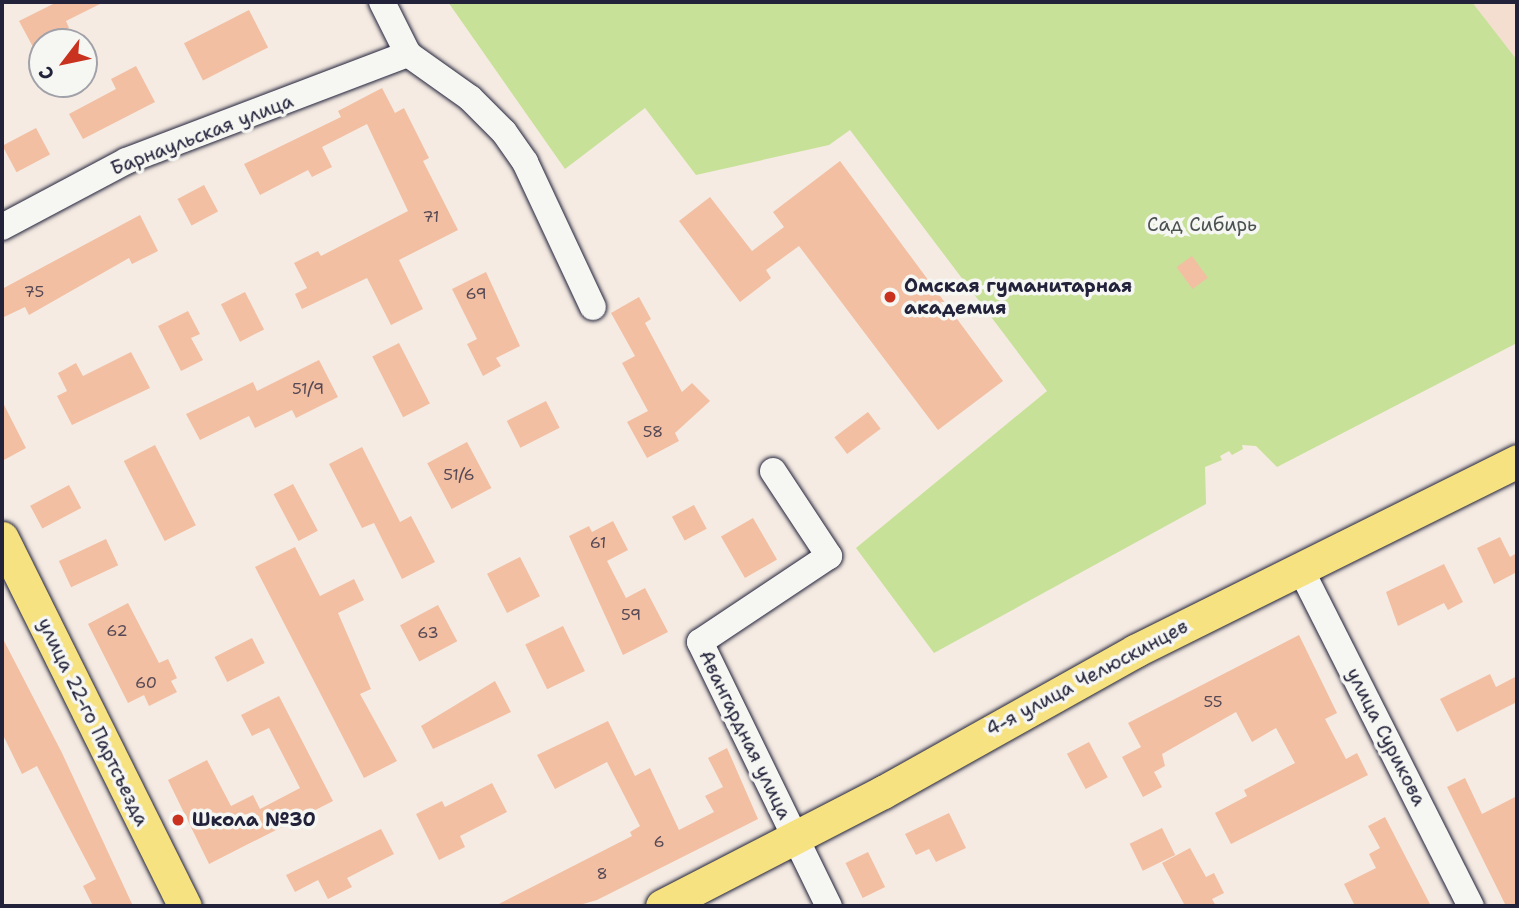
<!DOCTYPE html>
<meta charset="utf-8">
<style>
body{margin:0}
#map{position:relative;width:1519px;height:908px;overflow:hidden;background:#f5ebe2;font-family:"Shantell Sans",sans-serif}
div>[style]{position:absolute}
.built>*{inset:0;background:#f4decf}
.green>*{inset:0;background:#c7e198}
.building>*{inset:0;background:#f2bfa3;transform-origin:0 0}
.roads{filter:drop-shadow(0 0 2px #22223b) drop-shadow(0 0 2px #22223b)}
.minor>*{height:26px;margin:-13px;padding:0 13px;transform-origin:13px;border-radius:13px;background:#f6f6f2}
.major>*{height:33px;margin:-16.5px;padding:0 16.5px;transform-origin:16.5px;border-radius:16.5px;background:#f7e281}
.dots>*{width:19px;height:19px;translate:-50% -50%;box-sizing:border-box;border:4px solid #f6f6f2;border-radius:50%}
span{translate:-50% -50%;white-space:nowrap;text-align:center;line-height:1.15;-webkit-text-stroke:7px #f6f6f2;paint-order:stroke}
.number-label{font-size:16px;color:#564955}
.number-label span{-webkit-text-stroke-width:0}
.street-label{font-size:19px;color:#22223b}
.park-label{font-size:19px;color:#4b5252}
.poi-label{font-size:19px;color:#22223b;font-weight:700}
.left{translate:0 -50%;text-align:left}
.frame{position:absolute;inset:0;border:4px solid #22223b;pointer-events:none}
.north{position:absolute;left:28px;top:28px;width:70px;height:70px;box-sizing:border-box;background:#f6f6f2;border:2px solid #a1a1a9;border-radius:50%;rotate:238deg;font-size:19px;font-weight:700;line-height:28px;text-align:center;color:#22223b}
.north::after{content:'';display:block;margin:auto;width:24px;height:32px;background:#c8321e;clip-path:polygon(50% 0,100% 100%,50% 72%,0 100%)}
</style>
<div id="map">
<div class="built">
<i style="clip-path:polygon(1472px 2px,1517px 2px,1517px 60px)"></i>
</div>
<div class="green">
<i style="clip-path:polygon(448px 2px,1472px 2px,1517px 60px,1517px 343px,1277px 467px,1256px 446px,1242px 445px,1243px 449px,1232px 455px,1229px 451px,1220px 456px,1222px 460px,1205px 467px,1206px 504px,934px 653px,856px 548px,1047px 391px,850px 130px,829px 145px,696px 175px,645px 108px,565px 169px)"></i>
</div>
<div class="building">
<i style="clip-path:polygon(57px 2px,104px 2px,66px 21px,69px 28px,33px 47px,19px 21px)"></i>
<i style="left:249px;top:10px;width:42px;height:73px;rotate:63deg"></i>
<i style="clip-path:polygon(136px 66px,155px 102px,83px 139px,69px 114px,116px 89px,111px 79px)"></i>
<i style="clip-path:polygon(382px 88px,395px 113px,404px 108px,429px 158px,423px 161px,458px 230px,399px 260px,423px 309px,391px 325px,367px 278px,302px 309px,295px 294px,307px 288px,294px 263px,318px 251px,321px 256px,408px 211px,367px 124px,322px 147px,332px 167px,312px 177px,308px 170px,260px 195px,244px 164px,341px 117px,338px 111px)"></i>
<i style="left:36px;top:128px;width:30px;height:38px;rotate:62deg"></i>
<i style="clip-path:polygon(840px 161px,1003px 381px,938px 430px,799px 246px,766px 270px,771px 278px,740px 302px,679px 221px,710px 197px,752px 251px,784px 227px,773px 212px)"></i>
<i style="left:204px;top:185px;width:30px;height:30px;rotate:62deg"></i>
<i style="clip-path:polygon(140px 215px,158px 251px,132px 264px,129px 258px,29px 315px,25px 307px,2px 318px,2px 289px)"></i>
<i style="left:1192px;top:256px;width:27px;height:19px;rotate:54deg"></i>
<i style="clip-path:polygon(486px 272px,520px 346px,496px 358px,501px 366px,483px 376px,467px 344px,477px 339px,452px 289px)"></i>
<i style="left:245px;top:292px;width:42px;height:27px;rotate:63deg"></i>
<i style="clip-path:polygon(639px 297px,651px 319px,645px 323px,682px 392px,692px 383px,710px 401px,675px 433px,679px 441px,647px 458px,627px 422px,648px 411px,622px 363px,635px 356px,611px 313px)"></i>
<i style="clip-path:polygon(188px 311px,200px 334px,191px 338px,203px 360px,181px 371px,158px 326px)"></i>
<i style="left:399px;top:343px;width:68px;height:30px;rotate:63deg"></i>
<i style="clip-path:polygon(131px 352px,150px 388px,72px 425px,57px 396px,67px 391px,58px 373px,76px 363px,83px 376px)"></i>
<i style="clip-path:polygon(319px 360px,338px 397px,296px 418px,292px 410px,255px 428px,249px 416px,200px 440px,186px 414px,253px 382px,257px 391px)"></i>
<i style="clip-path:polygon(2px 401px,26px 448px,2px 461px)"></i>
<i style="left:546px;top:401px;width:30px;height:44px;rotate:63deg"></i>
<i style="left:868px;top:412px;width:21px;height:42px;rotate:53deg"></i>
<i style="left:467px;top:442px;width:52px;height:45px;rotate:62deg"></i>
<i style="left:155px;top:445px;width:90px;height:35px;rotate:63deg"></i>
<i style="clip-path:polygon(362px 447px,400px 522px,411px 516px,435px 562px,402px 579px,374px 523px,362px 528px,329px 464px)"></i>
<i style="left:293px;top:484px;width:53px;height:22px;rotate:62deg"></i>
<i style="left:69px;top:485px;width:26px;height:44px;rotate:62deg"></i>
<i style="left:694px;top:505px;width:27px;height:25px;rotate:62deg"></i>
<i style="left:753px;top:518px;width:48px;height:37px;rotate:60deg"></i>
<i style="clip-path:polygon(613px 521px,628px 550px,607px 561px,626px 598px,645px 588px,668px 632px,623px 655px,569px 536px,589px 526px,592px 532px)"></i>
<i style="clip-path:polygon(1500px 537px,1510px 557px,1517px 553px,1517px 572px,1494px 584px,1477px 548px)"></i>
<i style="left:106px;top:539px;width:29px;height:52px;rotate:65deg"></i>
<i style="clip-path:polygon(295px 547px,320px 596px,354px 579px,364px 600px,338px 613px,371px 689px,360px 694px,397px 761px,364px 778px,255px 567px)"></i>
<i style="left:520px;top:557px;width:44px;height:37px;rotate:63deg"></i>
<i style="clip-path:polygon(1444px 564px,1463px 602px,1448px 610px,1444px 603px,1398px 626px,1386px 592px)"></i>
<i style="clip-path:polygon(128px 603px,159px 663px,168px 659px,177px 678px,171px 681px,177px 692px,149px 706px,144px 695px,128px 703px,88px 624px)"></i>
<i style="left:438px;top:605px;width:41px;height:43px;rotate:62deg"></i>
<i style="left:563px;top:626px;width:50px;height:42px;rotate:64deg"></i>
<i style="clip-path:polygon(1299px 635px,1337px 713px,1325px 719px,1346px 759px,1357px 753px,1368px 775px,1231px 844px,1215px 813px,1247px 796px,1244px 790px,1295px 763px,1276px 728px,1252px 742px,1236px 712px,1162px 754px,1165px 766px,1154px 772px,1162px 787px,1143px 797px,1122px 757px,1141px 747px,1128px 723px)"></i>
<i style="clip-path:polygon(2px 637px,62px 753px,133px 906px,93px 906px,83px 886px,96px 879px,67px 824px,37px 766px,22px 774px,2px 733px)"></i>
<i style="left:252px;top:638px;width:28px;height:42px;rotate:63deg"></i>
<i style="clip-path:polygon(1490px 674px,1496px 687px,1517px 676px,1517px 702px,1457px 732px,1440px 699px)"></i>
<i style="clip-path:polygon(495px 681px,511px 712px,433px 749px,421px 726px)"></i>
<i style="clip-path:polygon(279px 696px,333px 801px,209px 864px,168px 780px,207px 760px,231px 806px,253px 795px,260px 809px,300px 788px,269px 728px,252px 736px,241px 715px)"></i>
<i style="clip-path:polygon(608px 721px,635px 776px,650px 768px,679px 830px,714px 812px,705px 796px,723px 787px,708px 758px,727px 748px,758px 819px,597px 900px,576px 906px,495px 906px,632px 836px,630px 832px,640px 826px,607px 762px,555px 789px,537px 755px)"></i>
<i style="left:1089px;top:742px;width:40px;height:25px;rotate:62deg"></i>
<i style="clip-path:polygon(1465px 778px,1482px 814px,1517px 796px,1517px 906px,1506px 906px,1447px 787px)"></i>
<i style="clip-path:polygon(492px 783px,507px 812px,460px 836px,465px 847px,439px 860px,416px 814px,442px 801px,445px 807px)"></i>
<i style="clip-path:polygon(949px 813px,966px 848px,936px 862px,929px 849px,916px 855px,905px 834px)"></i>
<i style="clip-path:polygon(1385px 817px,1431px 906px,1355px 906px,1344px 884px,1376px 868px,1369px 854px,1380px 848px,1368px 826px)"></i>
<i style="left:1162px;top:828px;width:30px;height:36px;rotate:64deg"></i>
<i style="clip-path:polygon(381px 829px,394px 854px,347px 878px,352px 887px,328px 899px,318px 880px,295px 892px,286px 875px)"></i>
<i style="clip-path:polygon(1190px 848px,1206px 877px,1214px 873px,1224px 893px,1212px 899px,1216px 906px,1185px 906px,1162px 863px)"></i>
<i style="left:868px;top:852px;width:39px;height:25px;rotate:64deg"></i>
</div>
<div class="roads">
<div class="minor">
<i style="left:382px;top:2px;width:58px;rotate:63.4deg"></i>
<i style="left:408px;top:54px;width:76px;rotate:35.4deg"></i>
<i style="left:470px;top:98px;width:48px;rotate:45deg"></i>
<i style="left:504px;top:132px;width:37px;rotate:55deg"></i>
<i style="left:525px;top:162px;width:160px;rotate:64.9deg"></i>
<i style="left:2px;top:227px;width:140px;rotate:-28deg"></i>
<i style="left:126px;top:161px;width:302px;rotate:-20.8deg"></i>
<i style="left:773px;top:471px;width:102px;rotate:56.6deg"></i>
<i style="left:829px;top:556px;width:155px;rotate:146.3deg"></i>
<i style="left:700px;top:642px;width:294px;rotate:64deg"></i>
<i style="left:1300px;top:568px;width:379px;rotate:63.2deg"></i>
</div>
<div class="major">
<i style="left:2px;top:538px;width:411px;rotate:63.6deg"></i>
<i style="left:662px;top:906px;width:249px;rotate:-27.3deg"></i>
<i style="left:883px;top:792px;width:289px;rotate:-29.2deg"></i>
<i style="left:1135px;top:651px;width:427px;rotate:-26.4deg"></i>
</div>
</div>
<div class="dots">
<i style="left:890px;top:297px;background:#c8321e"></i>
<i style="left:178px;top:820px;background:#c8321e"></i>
</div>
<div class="number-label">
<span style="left:431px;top:217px">71</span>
<span style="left:34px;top:292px">75</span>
<span style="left:476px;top:294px">69</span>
<span style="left:308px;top:389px">51/9</span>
<span style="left:653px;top:432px">58</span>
<span style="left:459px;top:475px">51/6</span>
<span style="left:598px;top:543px">61</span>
<span style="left:631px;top:615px">59</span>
<span style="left:117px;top:631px">62</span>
<span style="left:428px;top:633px">63</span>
<span style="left:146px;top:683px">60</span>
<span style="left:1213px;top:702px">55</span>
<span style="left:659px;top:842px">6</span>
<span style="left:602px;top:874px">8</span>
</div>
<div class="street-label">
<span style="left:202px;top:135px;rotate:-21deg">Барнаульская улица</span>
<span style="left:1087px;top:678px;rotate:-28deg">4-я улица Челюскинцев</span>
<span style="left:93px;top:722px;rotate:64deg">улица 22-го Партсъезда</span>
<span style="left:745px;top:735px;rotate:64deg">Авангардная улица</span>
<span style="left:1386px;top:737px;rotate:63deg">улица Сурикова</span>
</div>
<div class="park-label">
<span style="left:1202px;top:225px">Сад Сибирь</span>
</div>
<div class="poi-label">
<span class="left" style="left:904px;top:297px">Омская гуманитарная<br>академия</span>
<span class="left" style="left:192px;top:820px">Школа №30</span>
</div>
<div class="frame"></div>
<div class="north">С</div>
</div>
